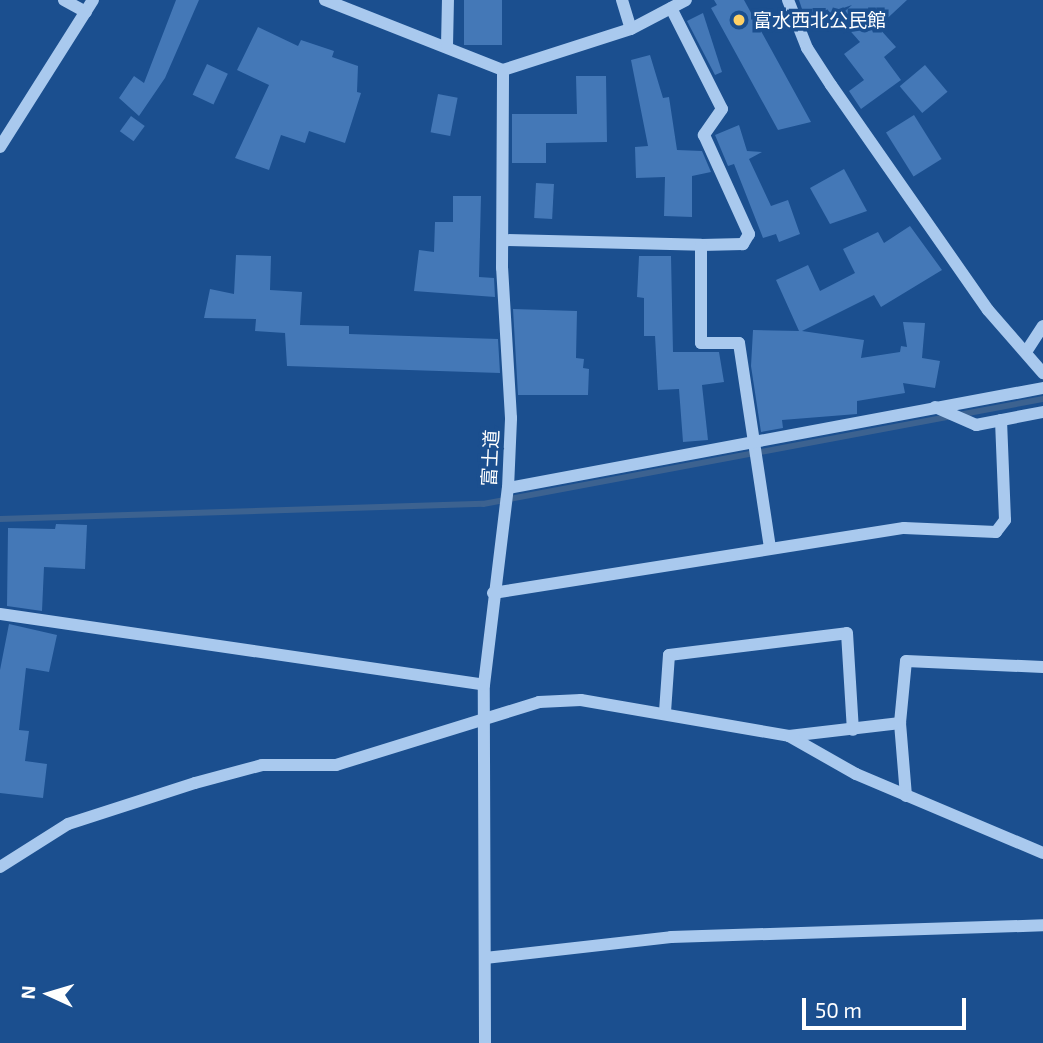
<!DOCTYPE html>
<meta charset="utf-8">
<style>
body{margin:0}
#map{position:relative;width:1043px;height:1043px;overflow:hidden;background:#1b4f8f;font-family:"Exo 2","Noto Sans JP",sans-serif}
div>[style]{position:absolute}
.stream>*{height:6px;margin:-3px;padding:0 3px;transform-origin:3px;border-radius:3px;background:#3c6290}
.building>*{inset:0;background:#4478b7;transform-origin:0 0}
.minor>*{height:12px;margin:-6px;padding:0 6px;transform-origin:6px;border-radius:6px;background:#a9c9ee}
.dots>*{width:19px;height:19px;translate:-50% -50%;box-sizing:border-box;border:4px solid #1b4f8f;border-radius:50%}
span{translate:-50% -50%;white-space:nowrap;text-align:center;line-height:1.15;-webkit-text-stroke:7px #1b4f8f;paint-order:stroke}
.poi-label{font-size:19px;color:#fff}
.left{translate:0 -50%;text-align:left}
.street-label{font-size:19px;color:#fff}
.north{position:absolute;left:14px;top:959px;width:70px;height:70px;-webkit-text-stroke:5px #1b4f8f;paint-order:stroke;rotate:274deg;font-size:19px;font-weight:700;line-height:28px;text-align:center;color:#fff}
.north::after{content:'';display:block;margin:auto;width:24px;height:32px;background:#fff;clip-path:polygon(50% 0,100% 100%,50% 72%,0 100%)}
.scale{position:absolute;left:802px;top:998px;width:164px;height:32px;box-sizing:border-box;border:4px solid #fff;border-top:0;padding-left:9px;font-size:21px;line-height:24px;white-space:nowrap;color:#fff;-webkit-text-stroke:5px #1b4f8f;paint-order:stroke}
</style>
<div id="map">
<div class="stream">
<i style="left:0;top:519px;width:483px;rotate:-1.8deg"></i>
<i style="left:483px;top:504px;width:570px;rotate:-10.62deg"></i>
</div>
<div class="building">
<i style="clip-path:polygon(176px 0,199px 0,165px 78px,139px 116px,119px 98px,134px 76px,144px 83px)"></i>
<i style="left:464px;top:0;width:38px;height:45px"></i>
<i style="clip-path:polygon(714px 0,744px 0,811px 122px,778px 130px,711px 8px,717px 5px)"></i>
<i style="clip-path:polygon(799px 0,907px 0,878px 27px,896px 47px,884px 57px,901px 80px,861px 109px,849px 91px,864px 80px,844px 54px,860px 42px,838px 17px,852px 5px,806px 21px)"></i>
<i style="clip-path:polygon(703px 13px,722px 72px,715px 75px,687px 21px)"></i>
<i style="clip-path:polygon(258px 27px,298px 46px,301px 40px,334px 51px,332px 57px,358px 66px,357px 92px,361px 93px,345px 143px,309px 131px,305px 143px,281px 135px,269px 170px,235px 158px,269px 85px,237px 70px)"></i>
<i style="clip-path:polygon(650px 55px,663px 98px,669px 97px,677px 150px,702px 151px,711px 172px,692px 176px,692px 217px,664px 216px,665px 177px,636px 178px,635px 147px,648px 146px,631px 60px)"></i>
<i style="left:207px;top:64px;width:23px;height:34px;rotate:25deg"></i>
<i style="left:925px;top:65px;width:35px;height:33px;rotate:50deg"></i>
<i style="clip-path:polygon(576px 76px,606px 76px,607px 142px,546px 143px,546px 163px,512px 163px,512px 114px,577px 114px)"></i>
<i style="left:438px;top:94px;width:20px;height:39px;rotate:11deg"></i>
<i style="left:914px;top:115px;width:52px;height:33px;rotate:58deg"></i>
<i style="left:131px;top:116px;width:17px;height:19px;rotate:36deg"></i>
<i style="clip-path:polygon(739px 125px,747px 151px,762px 152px,749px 159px,771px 206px,788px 200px,800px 234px,779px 242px,776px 234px,763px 238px,734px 164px,728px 166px,715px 135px)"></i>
<i style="clip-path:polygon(844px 169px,867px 211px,830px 224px,810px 188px)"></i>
<i style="left:536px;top:183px;width:18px;height:35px;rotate:3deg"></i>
<i style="clip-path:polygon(453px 196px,481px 196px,479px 277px,494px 278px,495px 297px,414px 291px,419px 250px,434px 252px,435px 222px,453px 222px)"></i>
<i style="clip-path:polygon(910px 226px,942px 270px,881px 307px,874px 295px,802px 331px,864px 340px,861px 358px,900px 352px,901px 346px,907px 347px,903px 322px,925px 323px,922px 358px,940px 361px,935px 388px,903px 383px,905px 393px,857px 401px,857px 414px,782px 420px,783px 428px,761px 432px,751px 366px,753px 330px,799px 331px,776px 280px,808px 265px,820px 291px,855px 273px,843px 249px,878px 232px,884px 243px)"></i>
<i style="clip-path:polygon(236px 255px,271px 256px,270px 290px,302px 292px,300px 325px,349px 326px,349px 334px,498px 339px,500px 373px,287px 366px,285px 333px,255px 331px,256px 319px,204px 318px,210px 289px,234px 294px)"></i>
<i style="clip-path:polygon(639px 256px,671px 256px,673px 352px,719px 352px,724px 382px,702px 385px,708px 440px,683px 442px,679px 389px,658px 390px,655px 336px,644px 336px,644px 298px,637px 297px)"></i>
<i style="clip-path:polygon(513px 309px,577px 311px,576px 358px,584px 359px,583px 368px,589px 369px,588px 395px,518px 395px)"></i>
<i style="clip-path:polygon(56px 524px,87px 525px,85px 569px,44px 567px,42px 611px,7px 606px,8px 528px,55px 529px)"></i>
<i style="clip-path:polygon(9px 624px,57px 635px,49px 672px,26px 668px,19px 730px,29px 731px,25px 761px,47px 764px,43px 798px,0 793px,0 670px)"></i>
</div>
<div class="minor">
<i style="left:64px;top:0;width:25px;rotate:29deg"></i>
<i style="left:325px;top:0;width:191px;rotate:21.5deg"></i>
<i style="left:622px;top:0;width:30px;rotate:73deg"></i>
<i style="left:788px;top:0;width:52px;rotate:68.4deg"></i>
<i style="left:807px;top:48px;width:44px;rotate:57deg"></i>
<i style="left:831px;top:85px;width:274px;rotate:55.1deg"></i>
<i style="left:988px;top:310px;width:84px;rotate:48.9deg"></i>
<i style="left:671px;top:8px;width:113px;rotate:63.2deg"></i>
<i style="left:722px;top:109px;width:32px;rotate:125deg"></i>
<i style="left:704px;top:135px;width:109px;rotate:65.6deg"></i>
<i style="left:749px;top:234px;width:12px;rotate:121deg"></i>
<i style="left:743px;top:244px;width:42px;rotate:178.6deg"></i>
<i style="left:447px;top:46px;width:46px;rotate:-88.8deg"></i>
<i style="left:0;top:147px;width:174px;rotate:-57.7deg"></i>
<i style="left:503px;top:240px;width:198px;rotate:1.4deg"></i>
<i style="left:701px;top:245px;width:98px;rotate:90deg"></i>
<i style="left:701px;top:343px;width:38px"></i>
<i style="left:739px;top:343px;width:207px;rotate:81.4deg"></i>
<i style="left:1026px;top:352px;width:31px;rotate:-57deg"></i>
<i style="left:935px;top:407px;width:45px;rotate:23.7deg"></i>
<i style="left:976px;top:425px;width:68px;rotate:-11deg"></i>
<i style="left:508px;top:488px;width:544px;rotate:-10.59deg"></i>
<i style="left:493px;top:593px;width:416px;rotate:-9deg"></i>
<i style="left:904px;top:528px;width:92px;rotate:2.5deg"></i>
<i style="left:996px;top:532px;width:15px;rotate:-53deg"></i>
<i style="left:1005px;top:520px;width:100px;rotate:-92.3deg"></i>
<i style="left:0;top:614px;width:489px;rotate:8.3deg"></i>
<i style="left:665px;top:712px;width:57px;rotate:-86deg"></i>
<i style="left:669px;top:655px;width:179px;rotate:-7deg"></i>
<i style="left:847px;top:633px;width:97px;rotate:86.5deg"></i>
<i style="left:789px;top:736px;width:112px;rotate:-6.7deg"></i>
<i style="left:906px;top:796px;width:73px;rotate:-94.7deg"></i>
<i style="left:900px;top:723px;width:62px;rotate:-84.5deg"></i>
<i style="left:906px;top:661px;width:137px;rotate:2.5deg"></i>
<i style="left:0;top:867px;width:80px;rotate:-32.3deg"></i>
<i style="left:68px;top:824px;width:133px;rotate:-17.9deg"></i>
<i style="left:195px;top:783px;width:69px;rotate:-15deg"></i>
<i style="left:262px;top:765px;width:74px"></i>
<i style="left:336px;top:765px;width:213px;rotate:-17.2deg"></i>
<i style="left:539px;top:702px;width:42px;rotate:-2.7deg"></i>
<i style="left:581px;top:700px;width:211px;rotate:9.8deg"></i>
<i style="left:789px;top:736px;width:77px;rotate:29.6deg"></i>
<i style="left:856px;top:774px;width:203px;rotate:22.9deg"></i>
<i style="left:485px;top:958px;width:187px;rotate:-6.4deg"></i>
<i style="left:671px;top:937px;width:372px;rotate:-1.8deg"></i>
<i style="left:485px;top:1043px;width:358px;rotate:-90.2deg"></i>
<i style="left:484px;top:685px;width:198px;rotate:-83.1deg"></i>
<i style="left:508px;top:488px;width:70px;rotate:-87.5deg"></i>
<i style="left:511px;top:418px;width:150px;rotate:-93.4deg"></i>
<i style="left:502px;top:268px;width:198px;rotate:-89.7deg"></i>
<i style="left:503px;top:70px;width:134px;rotate:-17.8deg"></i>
<i style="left:631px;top:29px;width:62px;rotate:-27.8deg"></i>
</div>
<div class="dots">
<i style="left:739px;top:20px;background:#ffd166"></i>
</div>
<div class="poi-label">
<span class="left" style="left:753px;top:20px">富水西北公民館</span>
</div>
<div class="street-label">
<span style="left:490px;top:458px;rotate:-87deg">富士道</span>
</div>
<div class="north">N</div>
<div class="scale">50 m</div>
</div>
